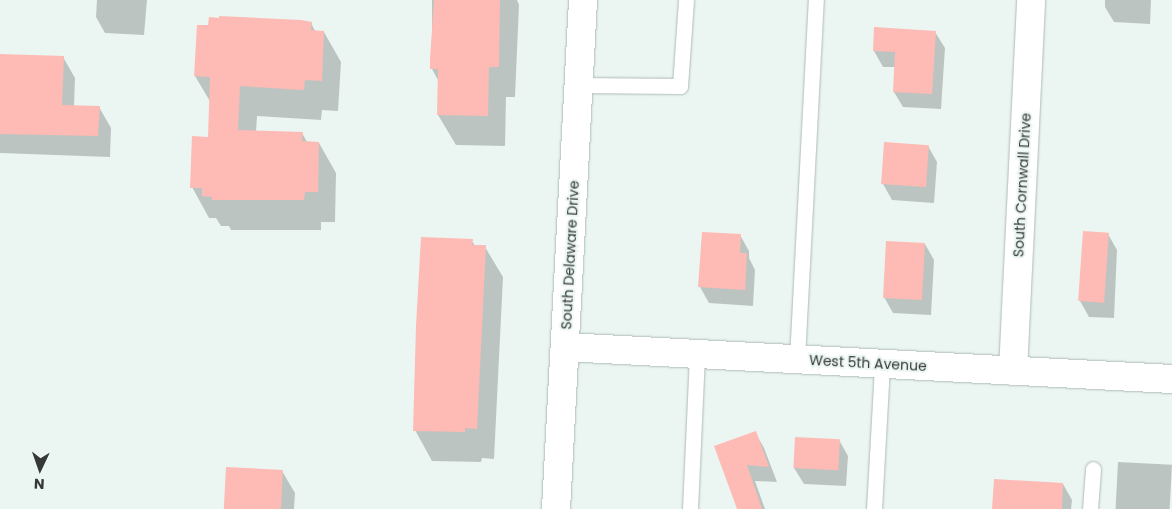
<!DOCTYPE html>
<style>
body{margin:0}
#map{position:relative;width:1172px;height:509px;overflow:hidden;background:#ebf6f2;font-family:Poppins,sans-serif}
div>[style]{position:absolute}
.shadow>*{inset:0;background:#0003;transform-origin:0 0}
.building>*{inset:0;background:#febab4;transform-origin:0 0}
.roads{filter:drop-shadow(0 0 1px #afbab6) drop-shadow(0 0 1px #afbab6)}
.service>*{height:15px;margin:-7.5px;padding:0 7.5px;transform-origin:7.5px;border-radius:7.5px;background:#fff}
.minor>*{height:28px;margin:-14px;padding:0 14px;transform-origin:14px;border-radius:14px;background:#fff}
span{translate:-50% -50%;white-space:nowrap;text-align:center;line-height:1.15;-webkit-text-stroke:4px #ebf6f2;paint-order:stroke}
.street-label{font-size:14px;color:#343837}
.north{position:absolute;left:15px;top:444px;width:50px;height:50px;-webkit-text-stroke:4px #ebf6f2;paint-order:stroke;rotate:183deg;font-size:14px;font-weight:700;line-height:20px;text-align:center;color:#343837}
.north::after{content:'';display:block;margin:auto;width:18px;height:22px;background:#343837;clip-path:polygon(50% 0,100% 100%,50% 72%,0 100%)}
</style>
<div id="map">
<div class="shadow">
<i style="clip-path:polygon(97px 0,147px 0,144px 35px,105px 33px,96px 17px)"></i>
<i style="clip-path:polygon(432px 0,517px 0,519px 5px,515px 97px,506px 97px,505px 146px,456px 145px,438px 115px,439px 82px,432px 69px)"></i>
<i style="clip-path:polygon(1105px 0,1151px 0,1150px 24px,1114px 22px,1105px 7px)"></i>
<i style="clip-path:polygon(311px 23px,315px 31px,324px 32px,341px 62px,338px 111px,322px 110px,321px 120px,257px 116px,256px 132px,302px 133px,307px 142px,319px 143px,336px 173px,335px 222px,321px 222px,321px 230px,231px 230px,229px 226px,221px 226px,216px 218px,209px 218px,192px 187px,209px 138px,211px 103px,195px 76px)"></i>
<i style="clip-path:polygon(935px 32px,945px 48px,941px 109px,903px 107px,894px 92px,895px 67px,883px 67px,874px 51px)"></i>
<i style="clip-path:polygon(0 55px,63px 57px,75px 78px,74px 106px,99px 107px,111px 128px,110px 157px,0 153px)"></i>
<i style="clip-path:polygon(885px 144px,928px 146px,937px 162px,934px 203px,892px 200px,883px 184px)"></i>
<i style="clip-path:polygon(703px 233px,740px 235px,749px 251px,749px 258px,755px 270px,753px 306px,709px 303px,700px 287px)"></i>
<i style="clip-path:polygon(1108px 234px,1117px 250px,1114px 318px,1089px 317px,1080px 301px)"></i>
<i style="clip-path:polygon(472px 241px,475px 246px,485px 247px,503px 277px,494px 459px,482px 458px,481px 462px,432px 461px,415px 430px)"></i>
<i style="clip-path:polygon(925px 244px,934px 260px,931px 315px,893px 313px,884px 297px)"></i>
<i style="clip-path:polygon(755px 432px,764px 448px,777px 482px,755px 481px,765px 509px,738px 509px,716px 447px)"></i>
<i style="clip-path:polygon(839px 440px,848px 456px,846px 486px,804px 484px,794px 468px)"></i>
<i style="left:1118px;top:462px;width:54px;height:47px;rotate:3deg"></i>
<i style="clip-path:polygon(282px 471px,295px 493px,294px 509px,225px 509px)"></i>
<i style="clip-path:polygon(1063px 484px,1072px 500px,1071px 509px,994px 509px)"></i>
</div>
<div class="building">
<i style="clip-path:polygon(434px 0,500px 0,499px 67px,489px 67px,488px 116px,437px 115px,438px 69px,430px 69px,430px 59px)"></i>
<i style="clip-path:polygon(219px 16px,301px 20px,312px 22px,311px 30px,324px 31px,322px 81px,305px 80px,304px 90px,240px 86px,238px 130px,303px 132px,302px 141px,319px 142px,318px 192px,305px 192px,304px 200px,212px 200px,212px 197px,202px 196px,202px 188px,190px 188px,192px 136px,208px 137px,210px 77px,194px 76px,197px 25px,208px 25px,209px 17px,219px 18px)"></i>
<i style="clip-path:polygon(874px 27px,936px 31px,932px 94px,893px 92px,895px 52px,873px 51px)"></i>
<i style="clip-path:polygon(0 54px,64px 56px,62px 105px,100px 106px,98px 136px,0 134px)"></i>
<i style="left:884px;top:142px;width:45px;height:42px;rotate:4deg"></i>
<i style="left:1083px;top:231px;width:26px;height:70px;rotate:4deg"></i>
<i style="clip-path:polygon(702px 232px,741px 234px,740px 253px,747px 253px,745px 290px,698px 287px)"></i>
<i style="clip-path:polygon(421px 237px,473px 239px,472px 245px,486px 245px,477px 429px,465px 428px,465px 432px,413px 431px,416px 326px)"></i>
<i style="left:886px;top:241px;width:39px;height:57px;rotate:3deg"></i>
<i style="clip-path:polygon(756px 431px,769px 467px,747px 465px,762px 509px,737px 509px,714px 446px)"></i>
<i style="left:795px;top:437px;width:45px;height:31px;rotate:3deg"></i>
<i style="left:226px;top:467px;width:57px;height:42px;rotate:3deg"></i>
<i style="clip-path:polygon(994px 479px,1063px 483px,1062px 509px,992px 509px)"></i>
</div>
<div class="roads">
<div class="service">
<i style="left:578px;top:85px;width:102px;rotate:0.6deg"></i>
<i style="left:680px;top:86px;width:86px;rotate:-86deg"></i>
<i style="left:797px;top:359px;width:360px;rotate:-87deg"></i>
<i style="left:690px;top:509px;width:155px;rotate:-87.4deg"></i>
<i style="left:874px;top:509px;width:145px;rotate:-86.8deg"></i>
<i style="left:1090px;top:509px;width:40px;rotate:-85.7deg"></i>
</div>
<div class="minor">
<i style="left:565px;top:347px;width:608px;rotate:3.02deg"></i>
<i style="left:1013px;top:371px;width:371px;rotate:-87.2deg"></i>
<i style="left:556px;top:509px;width:510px;rotate:-86.96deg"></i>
</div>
</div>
<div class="street-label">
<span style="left:1022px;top:185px;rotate:-87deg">South Cornwall Drive</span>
<span style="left:570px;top:255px;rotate:-87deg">South Delaware Drive</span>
<span style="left:868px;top:363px;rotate:3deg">West 5th Avenue</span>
</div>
<div class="north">N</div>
</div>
